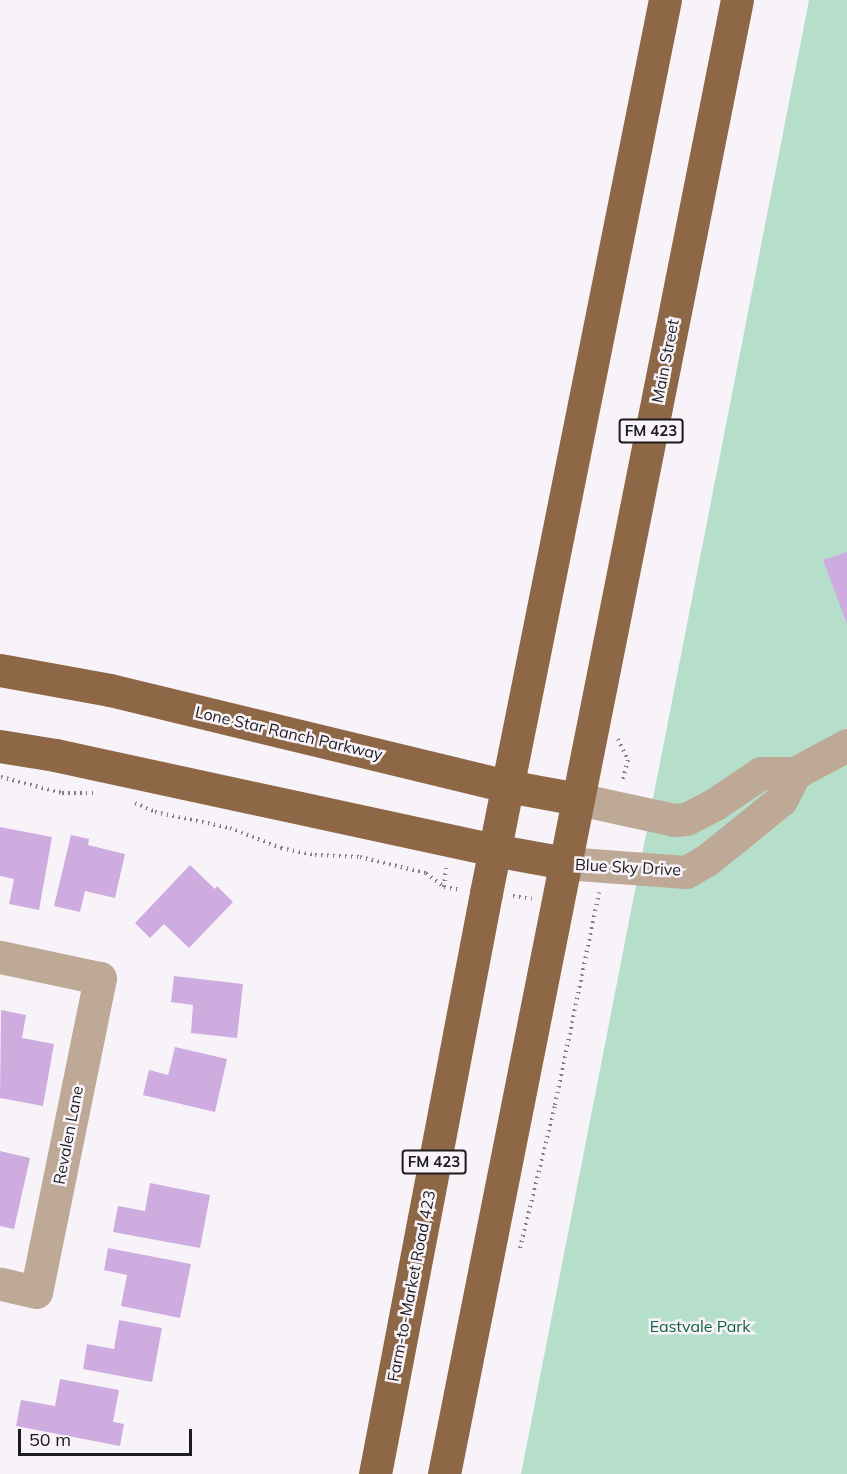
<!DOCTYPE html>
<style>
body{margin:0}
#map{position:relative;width:847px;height:1474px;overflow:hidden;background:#f7f3f9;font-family:Mulish,sans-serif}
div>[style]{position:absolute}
.green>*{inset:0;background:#b6dfcb}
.building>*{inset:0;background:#ceace0}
.path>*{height:4px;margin-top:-2px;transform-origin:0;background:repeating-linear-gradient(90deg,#817f83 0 1.5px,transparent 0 6px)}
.minor>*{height:33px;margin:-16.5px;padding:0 16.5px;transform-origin:16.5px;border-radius:16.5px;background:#bea896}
.major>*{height:33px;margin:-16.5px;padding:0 16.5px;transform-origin:16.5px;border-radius:16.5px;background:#8e6846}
span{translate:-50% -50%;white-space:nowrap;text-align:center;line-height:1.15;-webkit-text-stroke:5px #f7f3f9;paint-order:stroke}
.shield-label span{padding:2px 4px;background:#f7f3f9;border:2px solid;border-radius:4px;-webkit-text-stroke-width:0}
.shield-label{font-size:15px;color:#1c1b1d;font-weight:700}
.street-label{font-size:16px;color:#1c1b1d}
.park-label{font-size:16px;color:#0e6145}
.scale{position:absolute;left:18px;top:1429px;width:174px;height:27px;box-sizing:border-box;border:3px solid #1c1b1d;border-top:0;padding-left:8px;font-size:18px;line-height:21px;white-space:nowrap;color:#1c1b1d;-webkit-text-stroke:4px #f7f3f9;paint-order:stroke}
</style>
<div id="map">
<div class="green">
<i style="clip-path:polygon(809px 0,847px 0,847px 1474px,521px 1474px)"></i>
</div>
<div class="building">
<i style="clip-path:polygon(847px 552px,847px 624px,823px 560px)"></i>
<i style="clip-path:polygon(0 827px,52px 837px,39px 910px,9px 904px,14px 879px,0 876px)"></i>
<i style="clip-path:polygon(71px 835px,89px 839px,88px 845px,125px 854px,115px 898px,85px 891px,80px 912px,54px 906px)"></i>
<i style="clip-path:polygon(190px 865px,215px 889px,217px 886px,233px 902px,189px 948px,164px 924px,150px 938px,135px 923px)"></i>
<i style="clip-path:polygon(174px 976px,243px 984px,237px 1038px,191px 1033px,193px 1005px,171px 1002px)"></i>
<i style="clip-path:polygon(1px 1010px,26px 1015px,22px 1038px,54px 1044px,43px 1106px,0 1098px)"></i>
<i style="clip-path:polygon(175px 1047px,227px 1059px,215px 1112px,143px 1095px,149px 1070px,168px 1075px)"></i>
<i style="clip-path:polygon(0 1151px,30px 1158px,14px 1229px,0 1226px)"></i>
<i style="clip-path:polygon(150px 1183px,210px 1195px,200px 1248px,113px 1232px,118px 1206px,145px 1211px)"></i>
<i style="clip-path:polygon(108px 1248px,191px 1264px,180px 1318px,121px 1306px,127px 1275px,104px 1270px)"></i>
<i style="clip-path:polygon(119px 1320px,162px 1328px,152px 1382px,83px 1369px,87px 1344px,114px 1349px)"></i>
<i style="clip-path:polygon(60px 1379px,119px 1390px,113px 1422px,124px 1424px,120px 1446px,16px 1426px,21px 1400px,55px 1406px)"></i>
</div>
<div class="path">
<i style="left:618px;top:739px;width:23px;rotate:65deg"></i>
<i style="left:628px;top:760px;width:23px;rotate:105deg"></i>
<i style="left:1px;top:777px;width:63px;rotate:14.7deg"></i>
<i style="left:62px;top:793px;width:31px"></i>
<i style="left:135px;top:803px;width:22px;rotate:24deg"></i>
<i style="left:155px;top:812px;width:77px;rotate:12deg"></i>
<i style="left:230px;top:828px;width:55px;rotate:21.4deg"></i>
<i style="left:281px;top:848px;width:35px;rotate:12deg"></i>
<i style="left:315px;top:855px;width:45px;rotate:2.5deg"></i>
<i style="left:360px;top:857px;width:68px;rotate:13.6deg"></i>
<i style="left:426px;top:873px;width:23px;rotate:38deg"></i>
<i style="left:444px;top:887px;width:19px;rotate:-84deg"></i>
<i style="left:444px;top:887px;width:17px;rotate:10deg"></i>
<i style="left:513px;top:896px;width:19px;rotate:9deg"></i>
<i style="left:520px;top:1248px;width:147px;rotate:-76.2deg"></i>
<i style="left:555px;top:1105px;width:217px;rotate:-78.3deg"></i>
</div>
<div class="minor">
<i style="left:578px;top:799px;width:98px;rotate:12.3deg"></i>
<i style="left:674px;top:820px;width:12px;rotate:-5deg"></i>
<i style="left:686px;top:819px;width:33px;rotate:-27deg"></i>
<i style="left:715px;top:804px;width:55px;rotate:-34deg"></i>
<i style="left:761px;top:773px;width:34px"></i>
<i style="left:795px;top:773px;width:59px;rotate:-28.3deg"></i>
<i style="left:565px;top:863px;width:121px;rotate:4.3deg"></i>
<i style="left:686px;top:872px;width:24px;rotate:-30deg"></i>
<i style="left:707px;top:860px;width:95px;rotate:-39deg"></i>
<i style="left:781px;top:800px;width:30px;rotate:-63deg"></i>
<i style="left:0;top:957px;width:102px;rotate:11.9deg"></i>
<i style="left:100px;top:978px;width:320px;rotate:101.5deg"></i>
<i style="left:36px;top:1292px;width:37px;rotate:-167deg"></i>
</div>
<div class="major">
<i style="left:0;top:670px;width:112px;rotate:10.3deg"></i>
<i style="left:110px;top:690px;width:408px;rotate:13.6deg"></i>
<i style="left:507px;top:786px;width:72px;rotate:10.4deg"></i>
<i style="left:0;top:746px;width:56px;rotate:9.3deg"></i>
<i style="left:55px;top:755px;width:449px;rotate:12.2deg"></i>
<i style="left:494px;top:850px;width:72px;rotate:10.4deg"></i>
<i style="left:375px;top:1474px;width:592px;rotate:-79.18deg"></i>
<i style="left:486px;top:893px;width:911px;rotate:-78.67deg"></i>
<i style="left:444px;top:1474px;width:1503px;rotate:-78.76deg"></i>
</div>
<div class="shield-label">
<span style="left:651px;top:431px">FM 423</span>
<span style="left:434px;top:1162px">FM 423</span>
</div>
<div class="street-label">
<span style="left:665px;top:361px;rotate:-79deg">Main Street</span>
<span style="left:289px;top:733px;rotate:13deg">Lone Star Ranch Parkway</span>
<span style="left:628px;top:867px;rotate:3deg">Blue Sky Drive</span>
<span style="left:68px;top:1135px;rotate:-79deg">Revalen Lane</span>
<span style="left:411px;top:1286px;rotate:-79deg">Farm-to-Market Road 423</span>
</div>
<div class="park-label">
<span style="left:700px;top:1326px">Eastvale Park</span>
</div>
<div class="scale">50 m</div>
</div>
